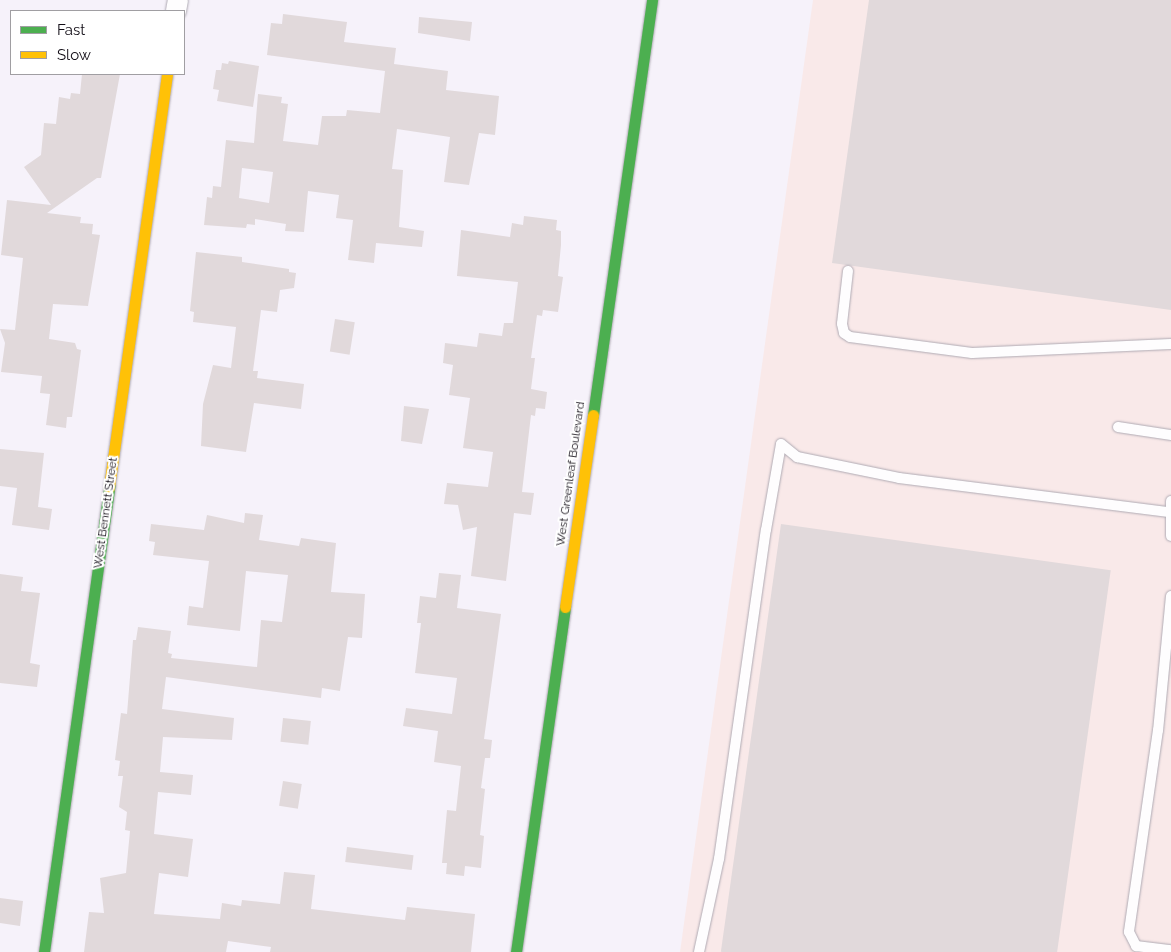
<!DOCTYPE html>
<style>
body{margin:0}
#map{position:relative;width:1171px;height:952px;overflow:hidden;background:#f6f2fa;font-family:Raleway,sans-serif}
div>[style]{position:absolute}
.industrial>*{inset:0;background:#f9e9e9}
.building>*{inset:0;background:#e1d9db;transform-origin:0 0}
.roads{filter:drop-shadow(0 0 1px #afaab3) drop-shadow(0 0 1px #afaab3)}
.lane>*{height:10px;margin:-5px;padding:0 5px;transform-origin:5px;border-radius:5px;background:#fefdfe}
.street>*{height:20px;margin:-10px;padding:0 10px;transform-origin:10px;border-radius:10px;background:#fefdfe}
.fast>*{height:11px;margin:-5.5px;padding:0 5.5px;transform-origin:5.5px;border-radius:5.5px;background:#4caf50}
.slow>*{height:11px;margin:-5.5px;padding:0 5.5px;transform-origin:5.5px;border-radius:5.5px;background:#ffc107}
span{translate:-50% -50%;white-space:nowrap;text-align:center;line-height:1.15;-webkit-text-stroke:4px #fff;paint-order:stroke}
.street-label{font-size:12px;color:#120d16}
.legend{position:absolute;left:10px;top:10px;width:175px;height:65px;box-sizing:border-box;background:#fff;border:1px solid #a09ea2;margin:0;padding:6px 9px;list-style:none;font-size:15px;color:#120d16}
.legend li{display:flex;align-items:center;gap:10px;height:25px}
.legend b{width:25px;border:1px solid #a09ea2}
</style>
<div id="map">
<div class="industrial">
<i style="clip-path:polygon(813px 0,1171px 0,1171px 952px,680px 952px)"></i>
</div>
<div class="building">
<i style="clip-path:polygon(869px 0,1171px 0,1171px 310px,832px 263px)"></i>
<i style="clip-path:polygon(evenodd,283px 14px,347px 22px,344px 42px,396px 48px,394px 64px,448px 71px,446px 90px,499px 96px,495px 135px,479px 133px,469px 185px,444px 182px,450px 137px,397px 129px,392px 169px,403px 170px,399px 227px,424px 231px,422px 247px,376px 243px,374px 263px,348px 260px,353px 220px,336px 218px,339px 195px,308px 191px,304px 232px,285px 231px,286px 224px,255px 219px,255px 225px,247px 224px,246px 228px,204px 225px,207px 197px,212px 198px,213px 186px,221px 187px,226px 140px,254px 143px,258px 94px,282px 97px,281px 103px,288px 104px,283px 141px,318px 145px,322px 116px,346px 116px,347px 110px,380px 113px,385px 71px,267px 55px,271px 23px,282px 24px,283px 14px,242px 168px,273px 172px,269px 203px,239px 198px,242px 168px)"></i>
<i style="clip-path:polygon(419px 17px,472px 22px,470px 41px,418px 33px)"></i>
<i style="clip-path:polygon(229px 61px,259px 66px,253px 107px,217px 101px,219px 90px,213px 89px,216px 70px,221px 70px,222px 63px,228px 64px)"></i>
<i style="clip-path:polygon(82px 74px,120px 74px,101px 178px,97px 178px,47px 213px,81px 217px,80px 223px,93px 224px,92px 234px,100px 235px,88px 306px,53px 304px,49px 339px,75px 343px,77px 349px,81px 350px,72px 417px,67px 417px,66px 428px,46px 425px,50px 394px,40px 393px,42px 376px,1px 372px,5px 343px,0 329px,15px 330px,23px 258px,1px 255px,7px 200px,51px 205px,24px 167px,41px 155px,44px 123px,56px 124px,59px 97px,70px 99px,71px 93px,80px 94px)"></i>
<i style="clip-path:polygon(524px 216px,557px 220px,556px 230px,561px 231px,561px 245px,558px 276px,563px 277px,558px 312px,543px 310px,542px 316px,537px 315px,531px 358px,535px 358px,531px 389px,547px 392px,545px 409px,536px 408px,535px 416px,531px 415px,522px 492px,534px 493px,531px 515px,514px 513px,506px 581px,471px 576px,477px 527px,463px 530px,458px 505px,444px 504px,447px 483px,488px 487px,493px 452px,463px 448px,470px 398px,449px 395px,453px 365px,443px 363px,445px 343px,477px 347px,479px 333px,502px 336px,504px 323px,513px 323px,518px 282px,457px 276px,461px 230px,510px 237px,512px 223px,523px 225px)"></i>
<i style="clip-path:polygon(196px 252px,242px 257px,242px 262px,289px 269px,289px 272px,296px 273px,294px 288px,280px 290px,277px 312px,261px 310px,253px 371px,258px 371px,257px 378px,304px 384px,301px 409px,254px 403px,246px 452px,201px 446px,203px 404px,213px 365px,231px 368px,236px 327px,193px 322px,194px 312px,190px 311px)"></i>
<i style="left:335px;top:319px;width:20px;height:33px;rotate:9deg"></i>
<i style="clip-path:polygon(404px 406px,429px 409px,422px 444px,401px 441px)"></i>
<i style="clip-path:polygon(0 449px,44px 453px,38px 507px,52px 509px,49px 530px,12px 525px,17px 488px,0 486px)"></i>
<i style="clip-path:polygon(245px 513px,263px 515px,259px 540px,299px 546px,301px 538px,336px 543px,331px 592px,365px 594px,362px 638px,348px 637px,340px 691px,322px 688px,321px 698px,166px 677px,162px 709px,234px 718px,232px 740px,163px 737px,160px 772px,193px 775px,191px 795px,158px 792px,154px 834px,193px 839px,188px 877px,159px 873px,154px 914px,220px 919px,222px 903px,241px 906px,242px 900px,280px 904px,284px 872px,315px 875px,311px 909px,405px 920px,407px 907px,475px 914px,471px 952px,270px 952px,271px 947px,228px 941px,226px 952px,84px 952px,89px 912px,104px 913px,100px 878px,126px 873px,130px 831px,125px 830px,127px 812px,119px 807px,123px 776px,118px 776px,120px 761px,115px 760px,121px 713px,127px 714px,133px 640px,136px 640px,138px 627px,171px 631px,168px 653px,172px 654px,171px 658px,257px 667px,261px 620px,282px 622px,288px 575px,246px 571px,240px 631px,187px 625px,189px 606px,203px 608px,209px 561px,153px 555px,155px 542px,149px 541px,151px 524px,204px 530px,207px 515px,244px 523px)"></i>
<i style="left:781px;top:524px;width:333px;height:432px;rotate:8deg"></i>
<i style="clip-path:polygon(439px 573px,461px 575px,457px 608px,501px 614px,484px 739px,492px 740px,490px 758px,485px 758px,481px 788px,485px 789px,480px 835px,484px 836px,481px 868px,465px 866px,464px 876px,446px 874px,447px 863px,442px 863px,447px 810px,456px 811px,461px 766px,434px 762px,438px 731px,403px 726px,406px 708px,452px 714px,457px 678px,415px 673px,421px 623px,417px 623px,420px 596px,436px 598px)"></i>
<i style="clip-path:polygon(0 574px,23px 577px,21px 591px,40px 593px,30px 663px,40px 665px,37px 687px,0 683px)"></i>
<i style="left:283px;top:718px;width:28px;height:24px;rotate:6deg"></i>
<i style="left:283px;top:781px;width:19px;height:25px;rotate:9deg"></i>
<i style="left:347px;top:847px;width:67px;height:15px;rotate:7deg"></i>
<i style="clip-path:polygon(0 898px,23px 901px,20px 926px,0 923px)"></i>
</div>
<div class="roads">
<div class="lane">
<i style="left:848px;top:271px;width:53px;rotate:96.5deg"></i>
<i style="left:842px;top:324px;width:9px;rotate:77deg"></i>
<i style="left:844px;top:333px;width:7px;rotate:34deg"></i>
<i style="left:850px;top:337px;width:123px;rotate:7.5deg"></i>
<i style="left:972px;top:353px;width:199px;rotate:-2.6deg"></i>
<i style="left:1118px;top:427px;width:54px;rotate:8.6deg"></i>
<i style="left:1171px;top:501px;width:35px;rotate:90deg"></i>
<i style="left:1171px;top:596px;width:135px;rotate:95.5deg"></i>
<i style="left:1158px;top:730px;width:204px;rotate:98.2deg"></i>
<i style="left:1129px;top:932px;width:16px;rotate:63deg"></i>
<i style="left:1136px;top:946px;width:35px;rotate:7deg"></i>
<i style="left:699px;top:952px;width:95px;rotate:-77.9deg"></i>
<i style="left:719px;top:859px;width:332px;rotate:-81.9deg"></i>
<i style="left:766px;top:530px;width:87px;rotate:-80.1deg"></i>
<i style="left:781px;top:444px;width:21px;rotate:39deg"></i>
<i style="left:797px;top:457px;width:104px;rotate:11.6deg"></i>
<i style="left:899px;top:478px;width:272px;rotate:7.2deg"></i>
</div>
<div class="street">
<i style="left:176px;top:11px;width:11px;rotate:-80deg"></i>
</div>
<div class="fast">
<i style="left:593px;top:415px;width:419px;rotate:-81.9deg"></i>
<i style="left:44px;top:952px;width:470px;rotate:-82deg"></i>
<i style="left:516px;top:952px;width:348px;rotate:-81.9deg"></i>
</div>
<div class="slow">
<i style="left:109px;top:487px;width:417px;rotate:-82deg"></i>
<i style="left:565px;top:607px;width:194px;rotate:-81.7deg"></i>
</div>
</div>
<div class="street-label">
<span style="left:571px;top:474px;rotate:-82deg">West Greenleaf Boulevard</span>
<span style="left:106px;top:513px;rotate:-82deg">West Bennett Street</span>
</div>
<ul class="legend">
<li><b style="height:6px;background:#4caf50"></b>Fast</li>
<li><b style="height:6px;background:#ffc107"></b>Slow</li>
</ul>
</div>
